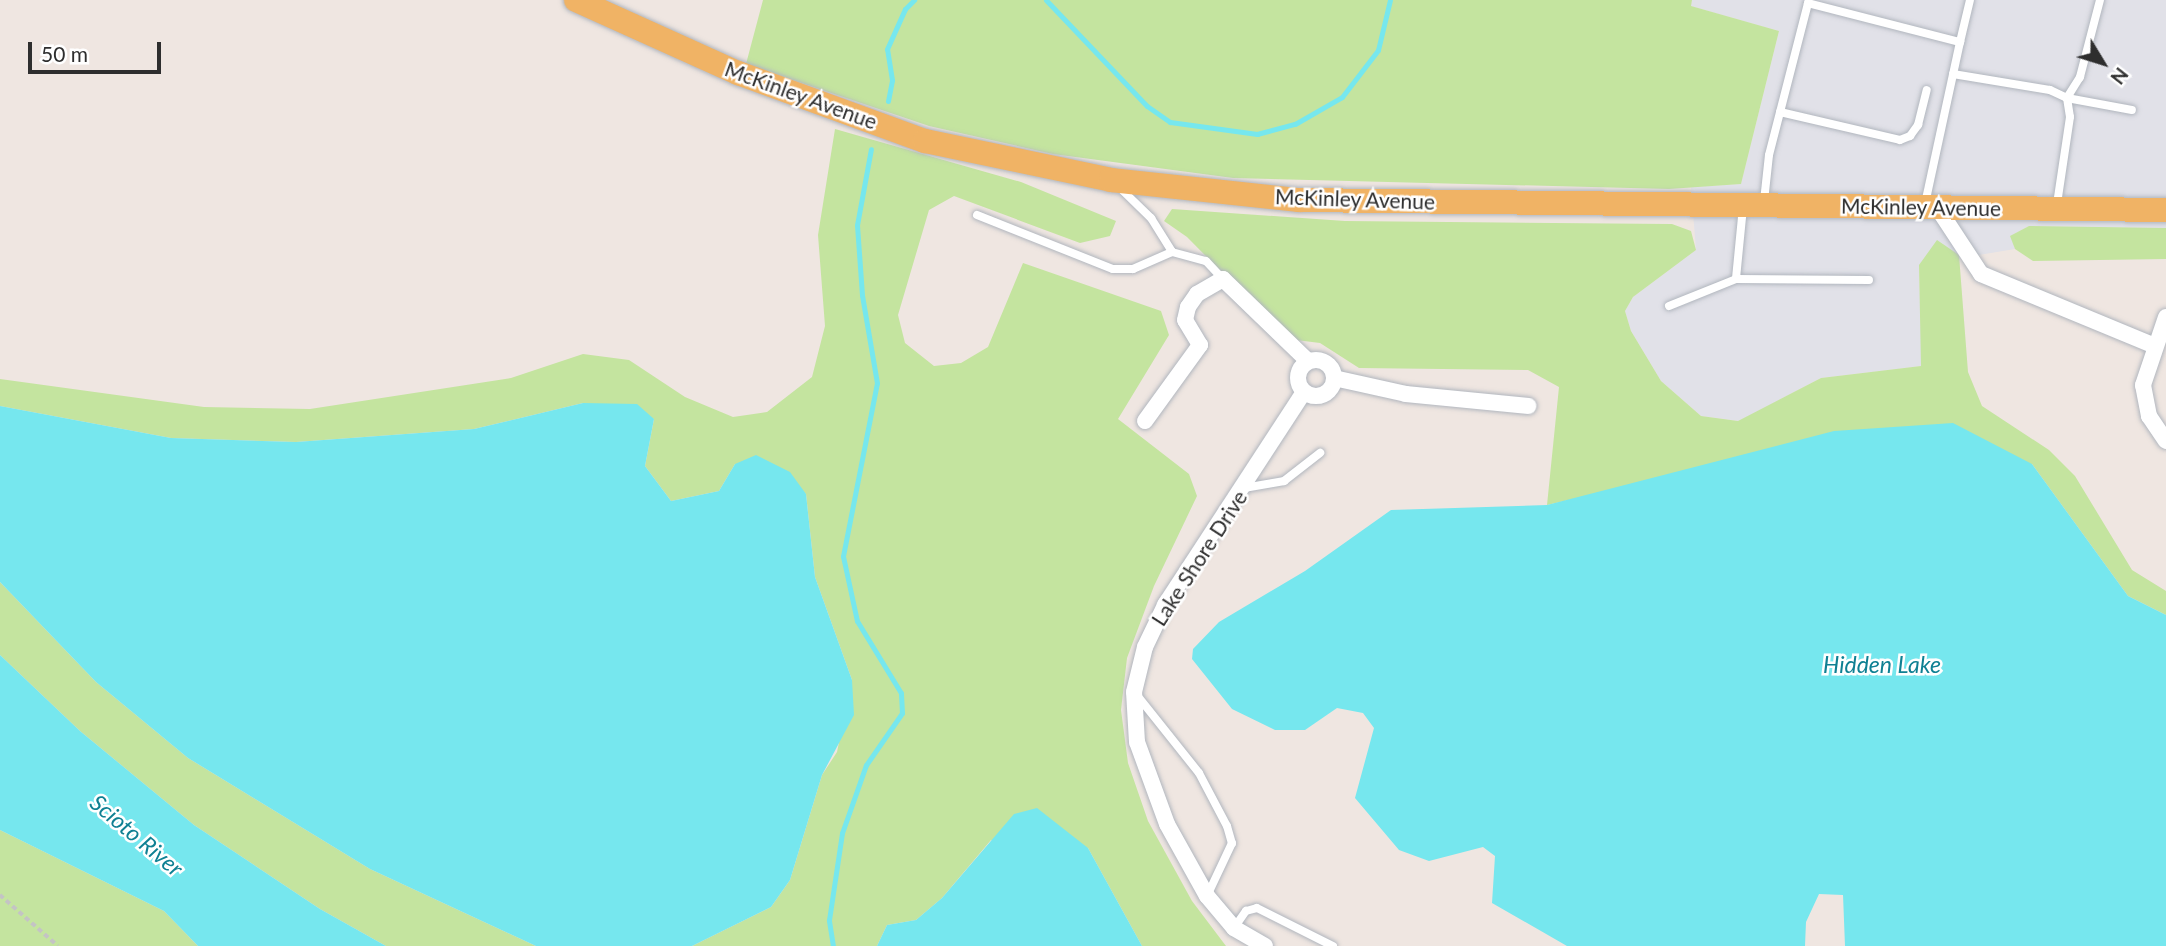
<!DOCTYPE html>
<style>
body{margin:0}
#map{position:relative;width:2166px;height:946px;overflow:hidden;background:#efe6e1;font-family:Lato,sans-serif}
div>[style]{position:absolute}
.industrial>*{inset:0;background:#e1e1e8}
.green>*{inset:0;background:#c4e49f}
.water>*{inset:0;background:#76e7ee}
.stream>*{height:5px;margin:-2.5px;padding:0 2.5px;transform-origin:2.5px;border-radius:2.5px;background:#76e7ee}
.path>*{height:3.5px;margin-top:-1.75px;transform-origin:0;background:repeating-linear-gradient(90deg,#c4c4c4 0 5px,transparent 0 8.5px)}
.roads{filter:drop-shadow(0 0 2px #b1b6be) drop-shadow(0 0 2px #b1b6be)}
.lane>*{height:8px;margin:-4px;padding:0 4px;transform-origin:4px;border-radius:4px;background:#fff}
.street>*{height:16px;margin:-8px;padding:0 8px;transform-origin:8px;border-radius:8px;background:#fff}
.street>.ring{margin:-8px;padding:0;box-sizing:content-box;background:none;border:16px solid #fff;border-radius:50%}
.primary>*{height:24px;margin:-12px;padding:0 12px;transform-origin:12px;border-radius:12px;background:#f0b365}
span{translate:-50% -50%;white-space:nowrap;text-align:center;line-height:1.15;-webkit-text-stroke:5px #fff;paint-order:stroke}
.street-label{font-size:21px;color:#2e2e2e}
.water-label{font-size:23px;color:#0f8093;font-style:italic}
.north{position:absolute;left:2068px;top:28px;width:70px;height:70px;-webkit-text-stroke:5px #fff;paint-order:stroke;rotate:128deg;font-size:19px;font-weight:700;line-height:28px;text-align:center;color:#2e2e2e}
.north::after{content:'';display:block;margin:auto;width:24px;height:32px;background:#2e2e2e;clip-path:polygon(50% 0,100% 100%,50% 72%,0 100%)}
.scale{position:absolute;left:28px;top:42px;width:133px;height:32px;box-sizing:border-box;border:4px solid #2e2e2e;border-top:0;padding-left:9px;font-size:21px;line-height:24px;white-space:nowrap;color:#2e2e2e;-webkit-text-stroke:5px #fff;paint-order:stroke}
</style>
<div id="map">
<div class="industrial">
<i style="clip-path:polygon(1692px 0,2166px 0,2166px 228px,2029px 226px,2011px 236px,2015px 249px,1919px 265px,1922px 366px,1821px 378px,1739px 421px,1701px 416px,1661px 381px,1631px 331px,1625px 311px,1633px 297px,1696px 250px,1691px 187px,1741px 184px,1779px 31px,1690px 6px)"></i>
</div>
<div class="green">
<i style="clip-path:polygon(763px 0,1692px 0,1691px 6px,1779px 31px,1741px 184px,1669px 189px,1233px 178px,1053px 154px,929px 126px,746px 64px)"></i>
<i style="clip-path:polygon(835px 129px,1021px 182px,1116px 221px,1110px 236px,1080px 243px,954px 196px,929px 210px,898px 315px,905px 343px,934px 366px,961px 363px,988px 347px,1023px 263px,1161px 311px,1169px 335px,1118px 419px,1189px 474px,1197px 496px,1154px 586px,1127px 658px,1121px 710px,1128px 763px,1148px 821px,1192px 901px,1226px 946px,1142px 946px,1088px 848px,991px 840px,942px 898px,916px 920px,887px 925px,877px 946px,692px 946px,771px 907px,790px 880px,822px 775px,837px 752px,852px 680px,815px 577px,806px 494px,735px 464px,719px 491px,671px 501px,645px 466px,654px 419px,583px 403px,474px 429px,296px 442px,171px 438px,0 406px,0 379px,204px 407px,310px 409px,511px 378px,583px 354px,629px 360px,685px 397px,733px 417px,767px 412px,812px 377px,825px 326px,818px 235px)"></i>
<i style="clip-path:polygon(1172px 209px,1345px 221px,1672px 224px,1691px 231px,1696px 250px,1633px 297px,1625px 311px,1631px 331px,1661px 381px,1701px 416px,1738px 421px,1821px 378px,1921px 366px,1919px 265px,1937px 240px,1959px 255px,1968px 372px,1982px 406px,2049px 450px,2075px 476px,2132px 570px,2166px 591px,2166px 615px,2128px 596px,2032px 464px,1652px 481px,1547px 505px,1559px 387px,1528px 370px,1359px 368px,1320px 343px,1288px 339px,1187px 237px,1164px 221px)"></i>
<i style="clip-path:polygon(2029px 226px,2166px 228px,2166px 259px,2033px 261px,2015px 249px,2010px 236px)"></i>
<i style="clip-path:polygon(0 582px,96px 682px,188px 758px,370px 869px,536px 946px,386px 946px,320px 909px,194px 825px,80px 731px,0 655px)"></i>
<i style="clip-path:polygon(0 830px,164px 911px,198px 946px,0 946px)"></i>
</div>
<div class="water">
<i style="clip-path:polygon(583px 403px,637px 404px,654px 419px,645px 466px,671px 501px,719px 491px,735px 464px,756px 455px,790px 472px,806px 494px,815px 577px,852px 680px,854px 715px,822px 775px,790px 880px,771px 907px,692px 946px,536px 946px,370px 869px,188px 758px,96px 682px,0 582px,0 406px,171px 438px,296px 442px,474px 429px)"></i>
<i style="clip-path:polygon(1953px 423px,2032px 464px,2128px 596px,2166px 615px,2166px 946px,1845px 946px,1843px 895px,1819px 894px,1806px 922px,1805px 946px,1567px 946px,1492px 903px,1495px 856px,1483px 847px,1429px 861px,1399px 850px,1355px 798px,1374px 728px,1363px 713px,1337px 708px,1305px 730px,1275px 730px,1232px 709px,1192px 659px,1193px 649px,1219px 622px,1305px 571px,1391px 510px,1547px 505px,1834px 431px)"></i>
<i style="clip-path:polygon(0 655px,80px 731px,194px 825px,320px 909px,386px 946px,198px 946px,164px 911px,0 830px)"></i>
<i style="clip-path:polygon(1037px 808px,1088px 848px,1142px 946px,877px 946px,887px 925px,916px 920px,942px 898px,1014px 814px)"></i>
</div>
<div class="stream">
<i style="left:1046px;top:0;width:146px;rotate:46.4deg"></i>
<i style="left:1147px;top:106px;width:28px;rotate:35deg"></i>
<i style="left:1170px;top:122px;width:88px;rotate:7.9deg"></i>
<i style="left:1257px;top:134px;width:39px;rotate:-15deg"></i>
<i style="left:1295px;top:124px;width:54px;rotate:-29.9deg"></i>
<i style="left:1342px;top:97px;width:59px;rotate:-52.5deg"></i>
<i style="left:1378px;top:50px;width:51px;rotate:-76.5deg"></i>
<i style="left:888px;top:101px;width:21px;rotate:-79deg"></i>
<i style="left:892px;top:80px;width:31px;rotate:-99deg"></i>
<i style="left:887px;top:49px;width:44px;rotate:-65.8deg"></i>
<i style="left:905px;top:9px;width:13px;rotate:-45deg"></i>
<i style="left:833px;top:946px;width:26px;rotate:-99deg"></i>
<i style="left:829px;top:920px;width:88px;rotate:-81.5deg"></i>
<i style="left:842px;top:833px;width:72px;rotate:-70.6deg"></i>
<i style="left:866px;top:765px;width:63px;rotate:-55.3deg"></i>
<i style="left:902px;top:713px;width:20px;rotate:-93deg"></i>
<i style="left:901px;top:693px;width:84px;rotate:-121.4deg"></i>
<i style="left:857px;top:621px;width:66px;rotate:-102.2deg"></i>
<i style="left:843px;top:556px;width:176px;rotate:-78.9deg"></i>
<i style="left:877px;top:383px;width:89px;rotate:-99.7deg"></i>
<i style="left:862px;top:295px;width:70px;rotate:-94.1deg"></i>
<i style="left:857px;top:225px;width:77px;rotate:-79.6deg"></i>
</div>
<div class="path">
<i style="left:0;top:895px;width:77px;rotate:41.3deg"></i>
</div>
<div class="roads">
<div class="lane">
<i style="left:2100px;top:0;width:80px;rotate:104.6deg"></i>
<i style="left:2080px;top:77px;width:25px;rotate:122deg"></i>
<i style="left:2067px;top:98px;width:66px;rotate:10.5deg"></i>
<i style="left:1960px;top:42px;width:43px;rotate:-76.6deg"></i>
<i style="left:1953px;top:74px;width:98px;rotate:9.4deg"></i>
<i style="left:2050px;top:90px;width:19px;rotate:25deg"></i>
<i style="left:2067px;top:98px;width:19px;rotate:81deg"></i>
<i style="left:2070px;top:117px;width:88px;rotate:98.5deg"></i>
<i style="left:1780px;top:112px;width:123px;rotate:13.1deg"></i>
<i style="left:1900px;top:140px;width:11px;rotate:-22deg"></i>
<i style="left:1910px;top:136px;width:14px;rotate:-54deg"></i>
<i style="left:1918px;top:125px;width:36px;rotate:-76deg"></i>
<i style="left:1119px;top:187px;width:45px;rotate:44.1deg"></i>
<i style="left:1151px;top:218px;width:40px;rotate:58deg"></i>
<i style="left:1172px;top:252px;width:35px;rotate:15deg"></i>
<i style="left:1206px;top:261px;width:25px;rotate:47deg"></i>
<i style="left:1764px;top:201px;width:46px;rotate:-83.8deg"></i>
<i style="left:1769px;top:155px;width:157px;rotate:-75.6deg"></i>
<i style="left:1808px;top:3px;width:157px;rotate:14.4deg"></i>
<i style="left:1960px;top:42px;width:166px;rotate:102.2deg"></i>
<i style="left:1743px;top:207px;width:72px;rotate:95.6deg"></i>
<i style="left:1736px;top:279px;width:133px;rotate:0.4deg"></i>
<i style="left:977px;top:215px;width:146px;rotate:21.7deg"></i>
<i style="left:1113px;top:269px;width:20px"></i>
<i style="left:1133px;top:269px;width:43px;rotate:-23.6deg"></i>
<i style="left:1669px;top:306px;width:72px;rotate:-21.9deg"></i>
<i style="left:1244px;top:488px;width:41px;rotate:-9.9deg"></i>
<i style="left:1284px;top:481px;width:46px;rotate:-37.9deg"></i>
<i style="left:1136px;top:694px;width:101px;rotate:51.4deg"></i>
<i style="left:1199px;top:773px;width:60px;rotate:62.2deg"></i>
<i style="left:1227px;top:826px;width:18px;rotate:74deg"></i>
<i style="left:1232px;top:843px;width:56px;rotate:115.2deg"></i>
<i style="left:1234px;top:928px;width:21px;rotate:-55deg"></i>
<i style="left:1246px;top:911px;width:11px;rotate:-15deg"></i>
<i style="left:1257px;top:908px;width:85px;rotate:26.6deg"></i>
</div>
<div class="street">
<i style="left:1937px;top:207px;width:80px;rotate:56.7deg"></i>
<i style="left:1981px;top:274px;width:188px;rotate:22.5deg"></i>
<i style="left:2166px;top:317px;width:72px;rotate:108.7deg"></i>
<i style="left:2143px;top:385px;width:32px;rotate:79deg"></i>
<i style="left:2149px;top:416px;width:30px;rotate:56deg"></i>
<i class="ring" style="left:1298px;top:360px;width:20px;height:20px"></i>
<i style="left:1334px;top:378px;width:74px;rotate:12.5deg"></i>
<i style="left:1406px;top:394px;width:123px;rotate:5.6deg"></i>
<i style="left:1145px;top:421px;width:94px;rotate:-54.1deg"></i>
<i style="left:1200px;top:345px;width:29px;rotate:-121deg"></i>
<i style="left:1185px;top:320px;width:13px;rotate:-77deg"></i>
<i style="left:1188px;top:307px;width:16px;rotate:-55deg"></i>
<i style="left:1197px;top:294px;width:30px;rotate:-30deg"></i>
<i style="left:1223px;top:279px;width:118px;rotate:44deg"></i>
<i style="left:1265px;top:946px;width:36px;rotate:-150deg"></i>
<i style="left:1234px;top:928px;width:42px;rotate:-130.2deg"></i>
<i style="left:1207px;top:896px;width:82px;rotate:-119.1deg"></i>
<i style="left:1167px;top:824px;width:87px;rotate:-110.1deg"></i>
<i style="left:1137px;top:742px;width:50px;rotate:-93.4deg"></i>
<i style="left:1134px;top:692px;width:46px;rotate:-76.3deg"></i>
<i style="left:1145px;top:647px;width:47px;rotate:-64.5deg"></i>
<i style="left:1165px;top:605px;width:254px;rotate:-56.9deg"></i>
</div>
<div class="primary">
<i style="left:576px;top:0;width:178px;rotate:24.3deg"></i>
<i style="left:738px;top:73px;width:199px;rotate:20deg"></i>
<i style="left:925px;top:141px;width:190px;rotate:11.8deg"></i>
<i style="left:1111px;top:180px;width:189px;rotate:6.1deg"></i>
<i style="left:1299px;top:200px;width:867px;rotate:0.66deg"></i>
</div>
</div>
<div class="street-label">
<span style="left:801px;top:95px;rotate:20deg">McKinley Avenue</span>
<span style="left:1355px;top:199px;rotate:2deg">McKinley Avenue</span>
<span style="left:1921px;top:207px;rotate:1deg">McKinley Avenue</span>
<span style="left:1199px;top:558px;rotate:-57deg">Lake Shore Drive</span>
</div>
<div class="water-label">
<span style="left:1882px;top:664px">Hidden Lake</span>
<span style="left:137px;top:835px;rotate:40deg">Scioto River</span>
</div>
<div class="north">N</div>
<div class="scale">50 m</div>
</div>
